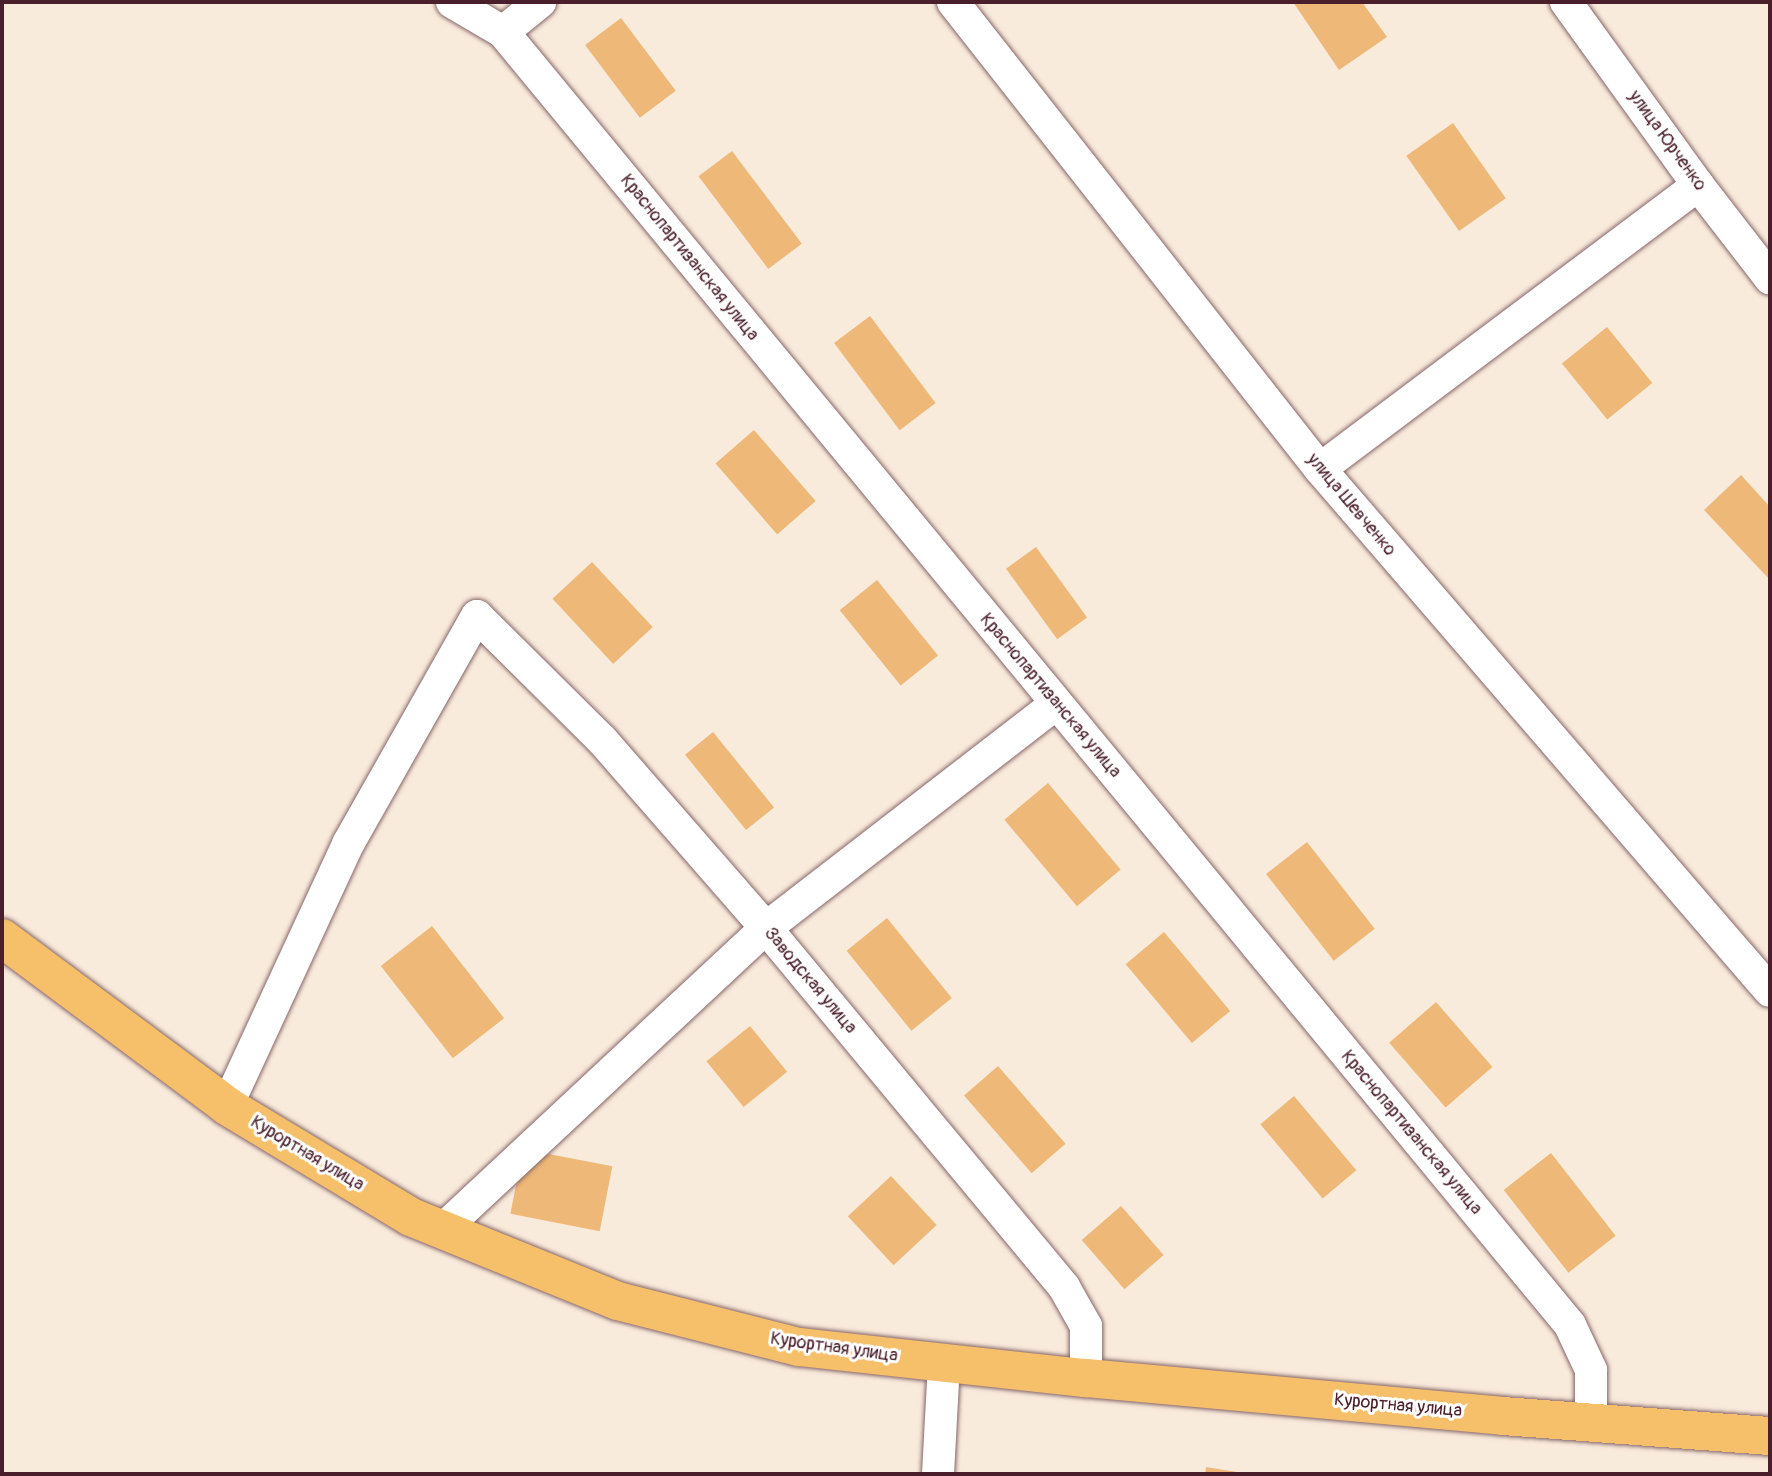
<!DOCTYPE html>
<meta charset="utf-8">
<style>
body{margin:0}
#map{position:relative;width:1772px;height:1476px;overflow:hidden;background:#f9ebdc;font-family:Pangolin,sans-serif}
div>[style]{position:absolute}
.building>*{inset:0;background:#eeb878;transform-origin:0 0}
.roads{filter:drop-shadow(0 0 2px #876669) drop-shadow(0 0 2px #876669)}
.minor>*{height:32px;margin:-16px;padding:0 16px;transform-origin:16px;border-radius:16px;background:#fff}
.primary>*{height:38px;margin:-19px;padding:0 19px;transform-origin:19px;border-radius:19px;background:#f6c06b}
span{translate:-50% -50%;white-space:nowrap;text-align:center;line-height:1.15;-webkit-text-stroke:6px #fff;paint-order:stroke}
.street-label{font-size:18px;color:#4a1f2b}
.frame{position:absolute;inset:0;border:4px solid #4a1f2b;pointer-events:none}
</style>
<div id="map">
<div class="building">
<i style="clip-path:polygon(1293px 2px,1362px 2px,1387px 37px,1339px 70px)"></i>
<i style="left:621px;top:18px;width:91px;height:45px;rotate:53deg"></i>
<i style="left:1453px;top:123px;width:92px;height:57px;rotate:55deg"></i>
<i style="left:732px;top:151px;width:116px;height:42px;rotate:53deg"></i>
<i style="left:870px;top:316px;width:109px;height:45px;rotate:53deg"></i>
<i style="left:1607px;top:327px;width:72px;height:58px;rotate:51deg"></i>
<i style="left:754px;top:430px;width:94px;height:51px;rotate:49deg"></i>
<i style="clip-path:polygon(1741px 475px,1770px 507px,1770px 580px,1704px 510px)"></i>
<i style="left:1036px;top:547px;width:87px;height:37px;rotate:54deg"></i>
<i style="left:592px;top:562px;width:89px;height:54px;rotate:47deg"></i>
<i style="left:877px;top:580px;width:97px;height:48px;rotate:51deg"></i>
<i style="left:713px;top:732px;width:97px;height:36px;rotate:51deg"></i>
<i style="left:1048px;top:783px;width:113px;height:57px;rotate:50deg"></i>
<i style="left:1307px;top:842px;width:110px;height:52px;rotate:52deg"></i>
<i style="left:887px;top:918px;width:103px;height:52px;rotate:51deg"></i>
<i style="left:432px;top:926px;width:117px;height:65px;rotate:52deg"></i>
<i style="left:1164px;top:932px;width:103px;height:50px;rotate:50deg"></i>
<i style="left:1436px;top:1002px;width:86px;height:62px;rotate:49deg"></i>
<i style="left:750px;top:1026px;width:59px;height:56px;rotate:51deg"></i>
<i style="left:998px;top:1066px;width:103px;height:45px;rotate:49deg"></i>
<i style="left:1294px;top:1096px;width:97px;height:44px;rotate:50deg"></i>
<i style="left:523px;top:1149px;width:91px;height:66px;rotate:11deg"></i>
<i style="left:1551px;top:1153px;width:105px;height:60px;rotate:52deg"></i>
<i style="left:891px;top:1176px;width:67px;height:59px;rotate:47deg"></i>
<i style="left:1121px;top:1206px;width:65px;height:52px;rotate:49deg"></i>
<i style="clip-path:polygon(1206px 1467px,1243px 1473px,1243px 1474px,1205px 1474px)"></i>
</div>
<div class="roads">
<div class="minor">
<i style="left:452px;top:2px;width:59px;rotate:30.5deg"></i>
<i style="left:503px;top:32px;width:1676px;rotate:50.47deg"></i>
<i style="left:1570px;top:1325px;width:50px;rotate:65deg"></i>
<i style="left:1591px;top:1370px;width:53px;rotate:90deg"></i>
<i style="left:953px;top:2px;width:594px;rotate:51.84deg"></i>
<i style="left:1320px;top:469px;width:689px;rotate:49.24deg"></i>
<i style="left:1566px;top:2px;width:226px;rotate:54.2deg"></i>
<i style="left:1698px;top:185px;width:118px;rotate:52.3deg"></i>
<i style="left:503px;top:32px;width:48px;rotate:-39deg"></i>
<i style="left:1320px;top:469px;width:473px;rotate:-36.9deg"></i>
<i style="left:227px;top:1106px;width:289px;rotate:-65.2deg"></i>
<i style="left:348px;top:844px;width:262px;rotate:-60.5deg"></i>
<i style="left:477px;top:616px;width:177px;rotate:44.8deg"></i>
<i style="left:603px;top:741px;width:248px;rotate:48.9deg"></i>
<i style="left:766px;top:928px;width:467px;rotate:50.3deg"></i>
<i style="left:1064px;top:1287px;width:45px;rotate:60.6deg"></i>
<i style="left:1086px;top:1326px;width:52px;rotate:90deg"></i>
<i style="left:442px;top:1230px;width:443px;rotate:-43deg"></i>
<i style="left:766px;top:928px;width:366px;rotate:-37.7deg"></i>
<i style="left:938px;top:1474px;width:111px;rotate:-86.9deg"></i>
</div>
<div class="primary">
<i style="left:2px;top:938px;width:281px;rotate:36.7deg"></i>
<i style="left:227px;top:1106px;width:215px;rotate:31.1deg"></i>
<i style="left:411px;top:1217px;width:223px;rotate:22.1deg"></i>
<i style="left:618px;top:1301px;width:187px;rotate:14.3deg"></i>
<i style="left:799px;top:1347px;width:289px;rotate:6.2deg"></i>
<i style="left:1086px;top:1378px;width:419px;rotate:5.2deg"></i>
<i style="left:1503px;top:1416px;width:268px;rotate:4.3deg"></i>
</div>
</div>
<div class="street-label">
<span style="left:1667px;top:141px;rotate:54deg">улица Юрченко</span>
<span style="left:689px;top:258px;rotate:51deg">Краснопартизанская улица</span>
<span style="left:1351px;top:505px;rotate:50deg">улица Шевченко</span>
<span style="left:1050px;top:696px;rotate:50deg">Краснопартизанская улица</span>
<span style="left:810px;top:981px;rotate:50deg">Заводская улица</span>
<span style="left:1411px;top:1133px;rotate:50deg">Краснопартизанская улица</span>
<span style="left:307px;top:1154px;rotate:31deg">Курортная улица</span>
<span style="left:834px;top:1348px;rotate:8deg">Курортная улица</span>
<span style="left:1398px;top:1406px;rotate:5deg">Курортная улица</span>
</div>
<div class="frame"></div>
</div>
